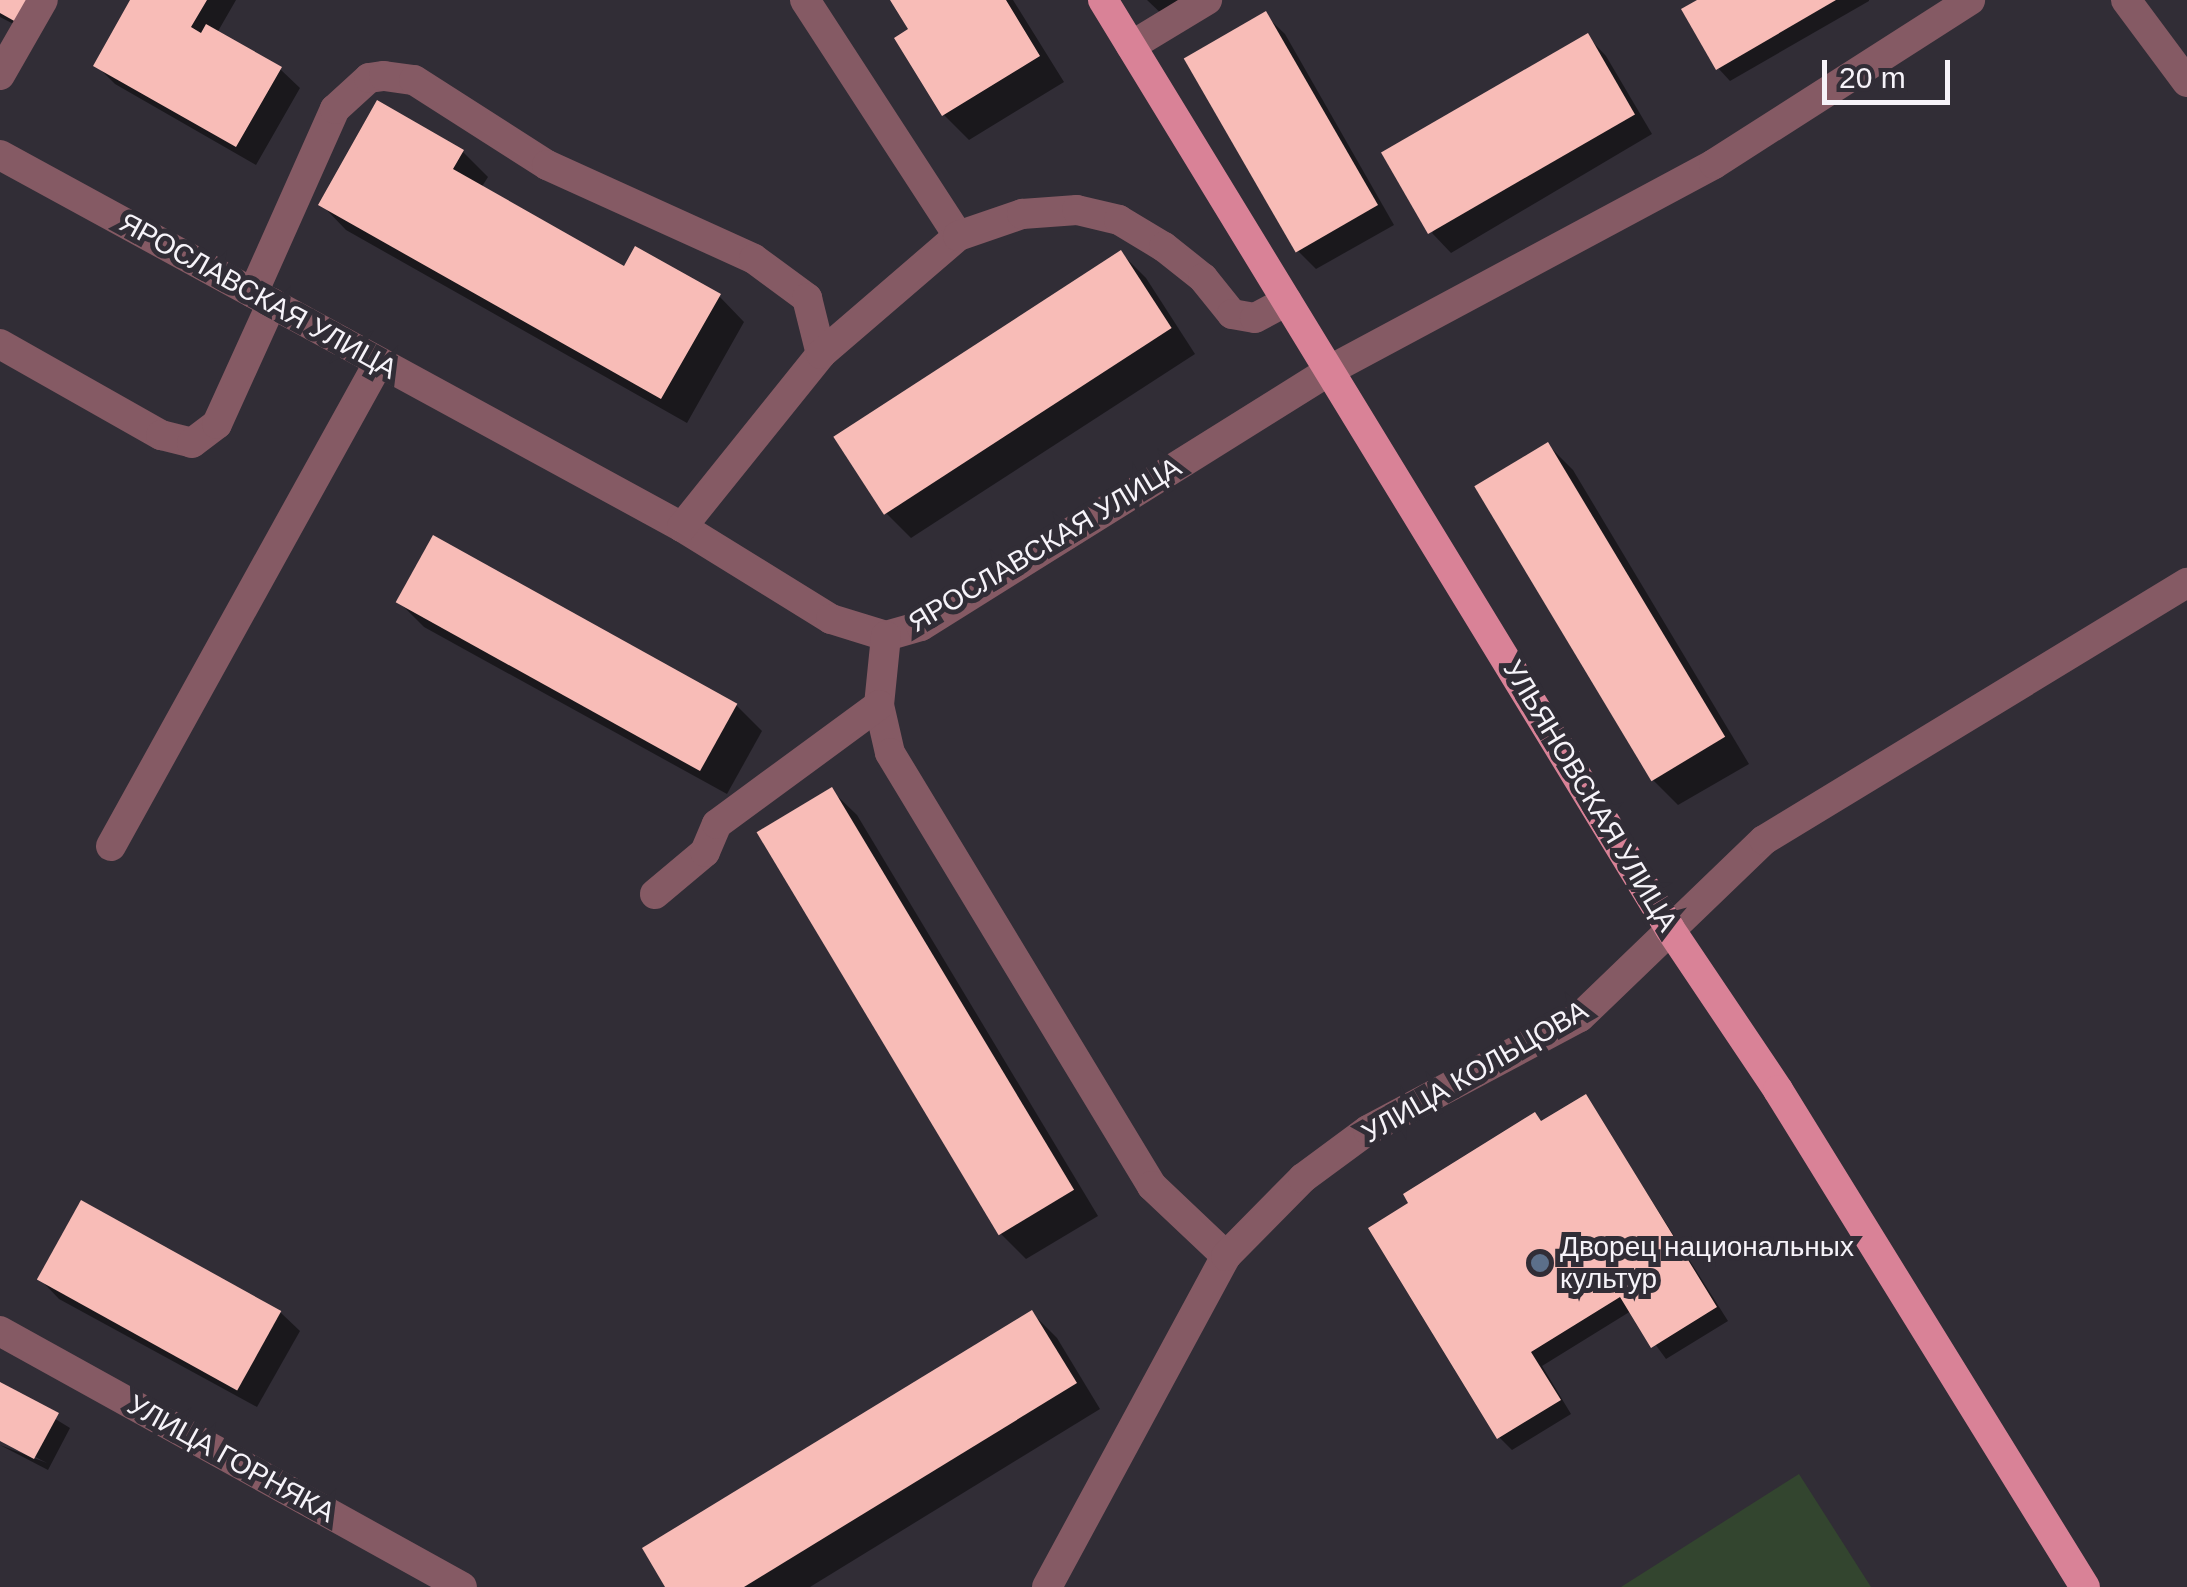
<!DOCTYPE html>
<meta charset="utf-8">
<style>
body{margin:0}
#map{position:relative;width:2187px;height:1587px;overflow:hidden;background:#312d36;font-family:Arial,sans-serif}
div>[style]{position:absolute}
.green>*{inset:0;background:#33452f}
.shadow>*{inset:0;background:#0007}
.building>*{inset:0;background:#f8bcb7;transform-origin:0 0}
.minor>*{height:30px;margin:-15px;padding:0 15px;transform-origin:15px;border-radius:15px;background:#855a64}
.major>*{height:30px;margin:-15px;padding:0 15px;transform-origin:15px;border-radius:15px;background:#d98297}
.dots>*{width:28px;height:28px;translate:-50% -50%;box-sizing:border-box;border:5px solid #312d36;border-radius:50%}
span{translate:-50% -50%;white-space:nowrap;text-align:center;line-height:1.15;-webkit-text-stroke:10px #312d36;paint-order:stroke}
.street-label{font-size:28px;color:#f6f3f9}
.poi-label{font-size:28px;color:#f6f3f9}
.left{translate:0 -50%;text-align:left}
.scale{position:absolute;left:1822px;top:60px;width:128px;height:45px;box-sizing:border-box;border:5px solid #f6f3f9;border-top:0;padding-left:12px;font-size:30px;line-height:35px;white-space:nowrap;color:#f6f3f9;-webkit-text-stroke:8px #312d36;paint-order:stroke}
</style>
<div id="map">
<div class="green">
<i style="clip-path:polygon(1799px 1474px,1871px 1587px,1621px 1587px)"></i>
</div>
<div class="shadow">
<i style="clip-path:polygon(0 0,29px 32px,0 17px)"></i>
<i style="clip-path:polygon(133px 0,236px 0,217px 33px,280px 69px,300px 88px,256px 165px,115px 84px,96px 65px)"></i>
<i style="clip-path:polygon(893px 0,1013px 0,1064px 82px,969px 140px,944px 115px,897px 39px,912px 30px)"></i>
<i style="clip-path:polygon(1147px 0,1199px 0,1167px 19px)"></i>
<i style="clip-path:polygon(1702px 0,1869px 0,1869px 1px,1730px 81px,1718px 68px)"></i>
<i style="clip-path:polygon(1265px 15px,1285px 34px,1394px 225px,1316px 269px,1297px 250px)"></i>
<i style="clip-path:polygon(1587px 36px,1606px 56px,1652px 134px,1451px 253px,1432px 233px)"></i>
<i style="clip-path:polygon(463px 152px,488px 177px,481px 188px,625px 269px,719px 296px,744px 322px,687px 423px,346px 230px,321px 204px)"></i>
<i style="clip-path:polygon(1121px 253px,1146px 278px,1195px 354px,911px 538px,885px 512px)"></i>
<i style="clip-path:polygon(1548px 445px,1573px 470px,1749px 764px,1678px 805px,1653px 780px)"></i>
<i style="clip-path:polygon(399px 602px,736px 705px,762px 731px,727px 794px,424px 627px)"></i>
<i style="clip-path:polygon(831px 790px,857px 815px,1098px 1216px,1026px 1259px,1001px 1234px,760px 833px)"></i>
<i style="clip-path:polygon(1586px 1097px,1728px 1321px,1666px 1359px,1631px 1311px,1542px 1366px,1571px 1414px,1512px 1450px,1499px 1437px,1543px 1123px)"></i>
<i style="clip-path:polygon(40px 1279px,280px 1312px,300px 1331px,257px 1407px,59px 1299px)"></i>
<i style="clip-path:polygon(1032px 1313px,1057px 1338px,1100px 1409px,810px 1587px,668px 1587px)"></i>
<i style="clip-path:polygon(0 1385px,70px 1428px,48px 1470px,0 1445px,47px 1463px,0 1439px)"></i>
</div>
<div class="building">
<i style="clip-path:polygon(0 0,27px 0,16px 22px,0 13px)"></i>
<i style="clip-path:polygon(130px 0,207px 0,191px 27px,201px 33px,206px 24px,282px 67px,236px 147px,93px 66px)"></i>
<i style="clip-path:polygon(890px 0,1006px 0,1040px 56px,942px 116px,894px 38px,908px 29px)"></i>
<i style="clip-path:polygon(1697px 0,1836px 0,1716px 70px,1681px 9px)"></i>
<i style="left:1266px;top:11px;width:224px;height:95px;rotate:60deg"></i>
<i style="left:1588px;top:33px;width:94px;height:239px;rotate:60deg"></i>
<i style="clip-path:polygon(377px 100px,464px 150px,453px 169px,624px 266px,635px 246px,721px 294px,661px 399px,318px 205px)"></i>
<i style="left:1121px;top:250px;width:93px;height:343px;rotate:57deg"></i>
<i style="left:1548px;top:442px;width:344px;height:86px;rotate:59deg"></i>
<i style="left:433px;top:535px;width:348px;height:77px;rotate:29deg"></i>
<i style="left:832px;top:787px;width:470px;height:88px;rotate:59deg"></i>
<i style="clip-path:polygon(1586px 1094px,1717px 1307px,1651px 1348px,1620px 1297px,1531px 1352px,1561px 1400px,1497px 1439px,1368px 1228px,1408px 1203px,1403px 1194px,1535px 1112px,1541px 1121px)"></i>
<i style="left:81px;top:1200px;width:229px;height:91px;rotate:29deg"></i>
<i style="clip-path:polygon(1032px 1310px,1077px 1383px,744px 1587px,665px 1587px,642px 1548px)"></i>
<i style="clip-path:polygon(0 1382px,59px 1413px,34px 1459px,0 1441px)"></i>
</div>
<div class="minor">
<i style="left:805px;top:0;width:281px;rotate:57deg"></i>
<i style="left:2126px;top:0;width:102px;rotate:53.4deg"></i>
<i style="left:1131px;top:46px;width:89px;rotate:-31.2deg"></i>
<i style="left:0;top:75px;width:86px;rotate:-60.2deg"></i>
<i style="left:0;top:155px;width:777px;rotate:28.61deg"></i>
<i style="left:682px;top:527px;width:175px;rotate:31.7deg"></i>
<i style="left:831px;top:619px;width:58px;rotate:17.2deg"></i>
<i style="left:886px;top:636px;width:36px;rotate:-16deg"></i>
<i style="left:921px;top:626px;width:483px;rotate:-32deg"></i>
<i style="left:1330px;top:370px;width:436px;rotate:-28.2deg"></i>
<i style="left:1714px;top:164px;width:304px;rotate:-32.6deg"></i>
<i style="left:253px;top:293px;width:201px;rotate:-66deg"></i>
<i style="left:335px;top:109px;width:46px;rotate:-42.4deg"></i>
<i style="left:369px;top:78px;width:15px;rotate:-8deg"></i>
<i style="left:384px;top:76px;width:30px;rotate:8deg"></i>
<i style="left:414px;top:80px;width:158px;rotate:32.6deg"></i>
<i style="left:547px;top:165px;width:227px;rotate:24.4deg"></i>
<i style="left:754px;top:259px;width:66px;rotate:36.3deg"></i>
<i style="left:807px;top:298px;width:58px;rotate:76deg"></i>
<i style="left:0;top:344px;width:185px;rotate:29.5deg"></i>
<i style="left:161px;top:435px;width:32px;rotate:14deg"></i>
<i style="left:192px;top:443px;width:31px;rotate:-37deg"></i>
<i style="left:217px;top:424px;width:133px;rotate:-65.6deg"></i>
<i style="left:682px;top:527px;width:222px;rotate:-51.2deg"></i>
<i style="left:821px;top:354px;width:181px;rotate:-40.7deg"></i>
<i style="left:958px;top:236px;width:68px;rotate:-19deg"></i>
<i style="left:1022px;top:214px;width:55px;rotate:-4.2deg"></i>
<i style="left:1077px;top:210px;width:43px;rotate:13.4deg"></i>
<i style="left:1119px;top:220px;width:52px;rotate:31deg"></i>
<i style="left:1164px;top:247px;width:50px;rotate:38.5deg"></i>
<i style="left:1203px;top:278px;width:46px;rotate:51.1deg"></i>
<i style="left:1232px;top:314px;width:23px;rotate:10deg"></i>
<i style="left:1255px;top:318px;width:36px;rotate:-28deg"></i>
<i style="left:886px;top:636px;width:69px;rotate:95.8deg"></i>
<i style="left:879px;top:705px;width:49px;rotate:77.1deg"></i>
<i style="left:890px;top:753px;width:506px;rotate:58.82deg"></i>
<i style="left:1152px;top:1186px;width:102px;rotate:43.4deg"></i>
<i style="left:111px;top:846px;width:553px;rotate:-61.03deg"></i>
<i style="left:655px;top:894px;width:65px;rotate:-40deg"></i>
<i style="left:705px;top:852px;width:30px;rotate:-67deg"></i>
<i style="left:717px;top:824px;width:201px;rotate:-36.3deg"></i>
<i style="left:0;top:1331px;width:528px;rotate:28.99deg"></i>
<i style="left:1047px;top:1587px;width:376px;rotate:-61.6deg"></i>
<i style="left:1226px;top:1256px;width:110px;rotate:-45.4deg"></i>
<i style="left:1303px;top:1178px;width:81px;rotate:-36.4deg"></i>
<i style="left:1368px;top:1130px;width:240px;rotate:-28.1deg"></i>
<i style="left:1580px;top:1017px;width:255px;rotate:-43.9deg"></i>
<i style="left:1764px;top:840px;width:495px;rotate:-31.3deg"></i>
</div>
<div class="major">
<i style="left:1103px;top:0;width:1088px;rotate:58.6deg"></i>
<i style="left:1670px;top:929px;width:194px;rotate:56.1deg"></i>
<i style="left:1778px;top:1090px;width:584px;rotate:58.3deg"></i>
</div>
<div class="dots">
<i style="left:1540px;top:1263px;background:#5c6f8a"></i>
</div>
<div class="street-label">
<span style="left:258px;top:296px;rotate:29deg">ЯРОСЛАВСКАЯ УЛИЦА</span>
<span style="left:1045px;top:545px;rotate:-31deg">ЯРОСЛАВСКАЯ УЛИЦА</span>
<span style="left:1590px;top:796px;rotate:59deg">УЛЬЯНОВСКАЯ УЛИЦА</span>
<span style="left:1475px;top:1072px;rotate:-30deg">УЛИЦА КОЛЬЦОВА</span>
<span style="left:231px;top:1459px;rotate:29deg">УЛИЦА ГОРНЯКА</span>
</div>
<div class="poi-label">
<span class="left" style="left:1560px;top:1263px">Дворец национальных<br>культур</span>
</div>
<div class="scale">20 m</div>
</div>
